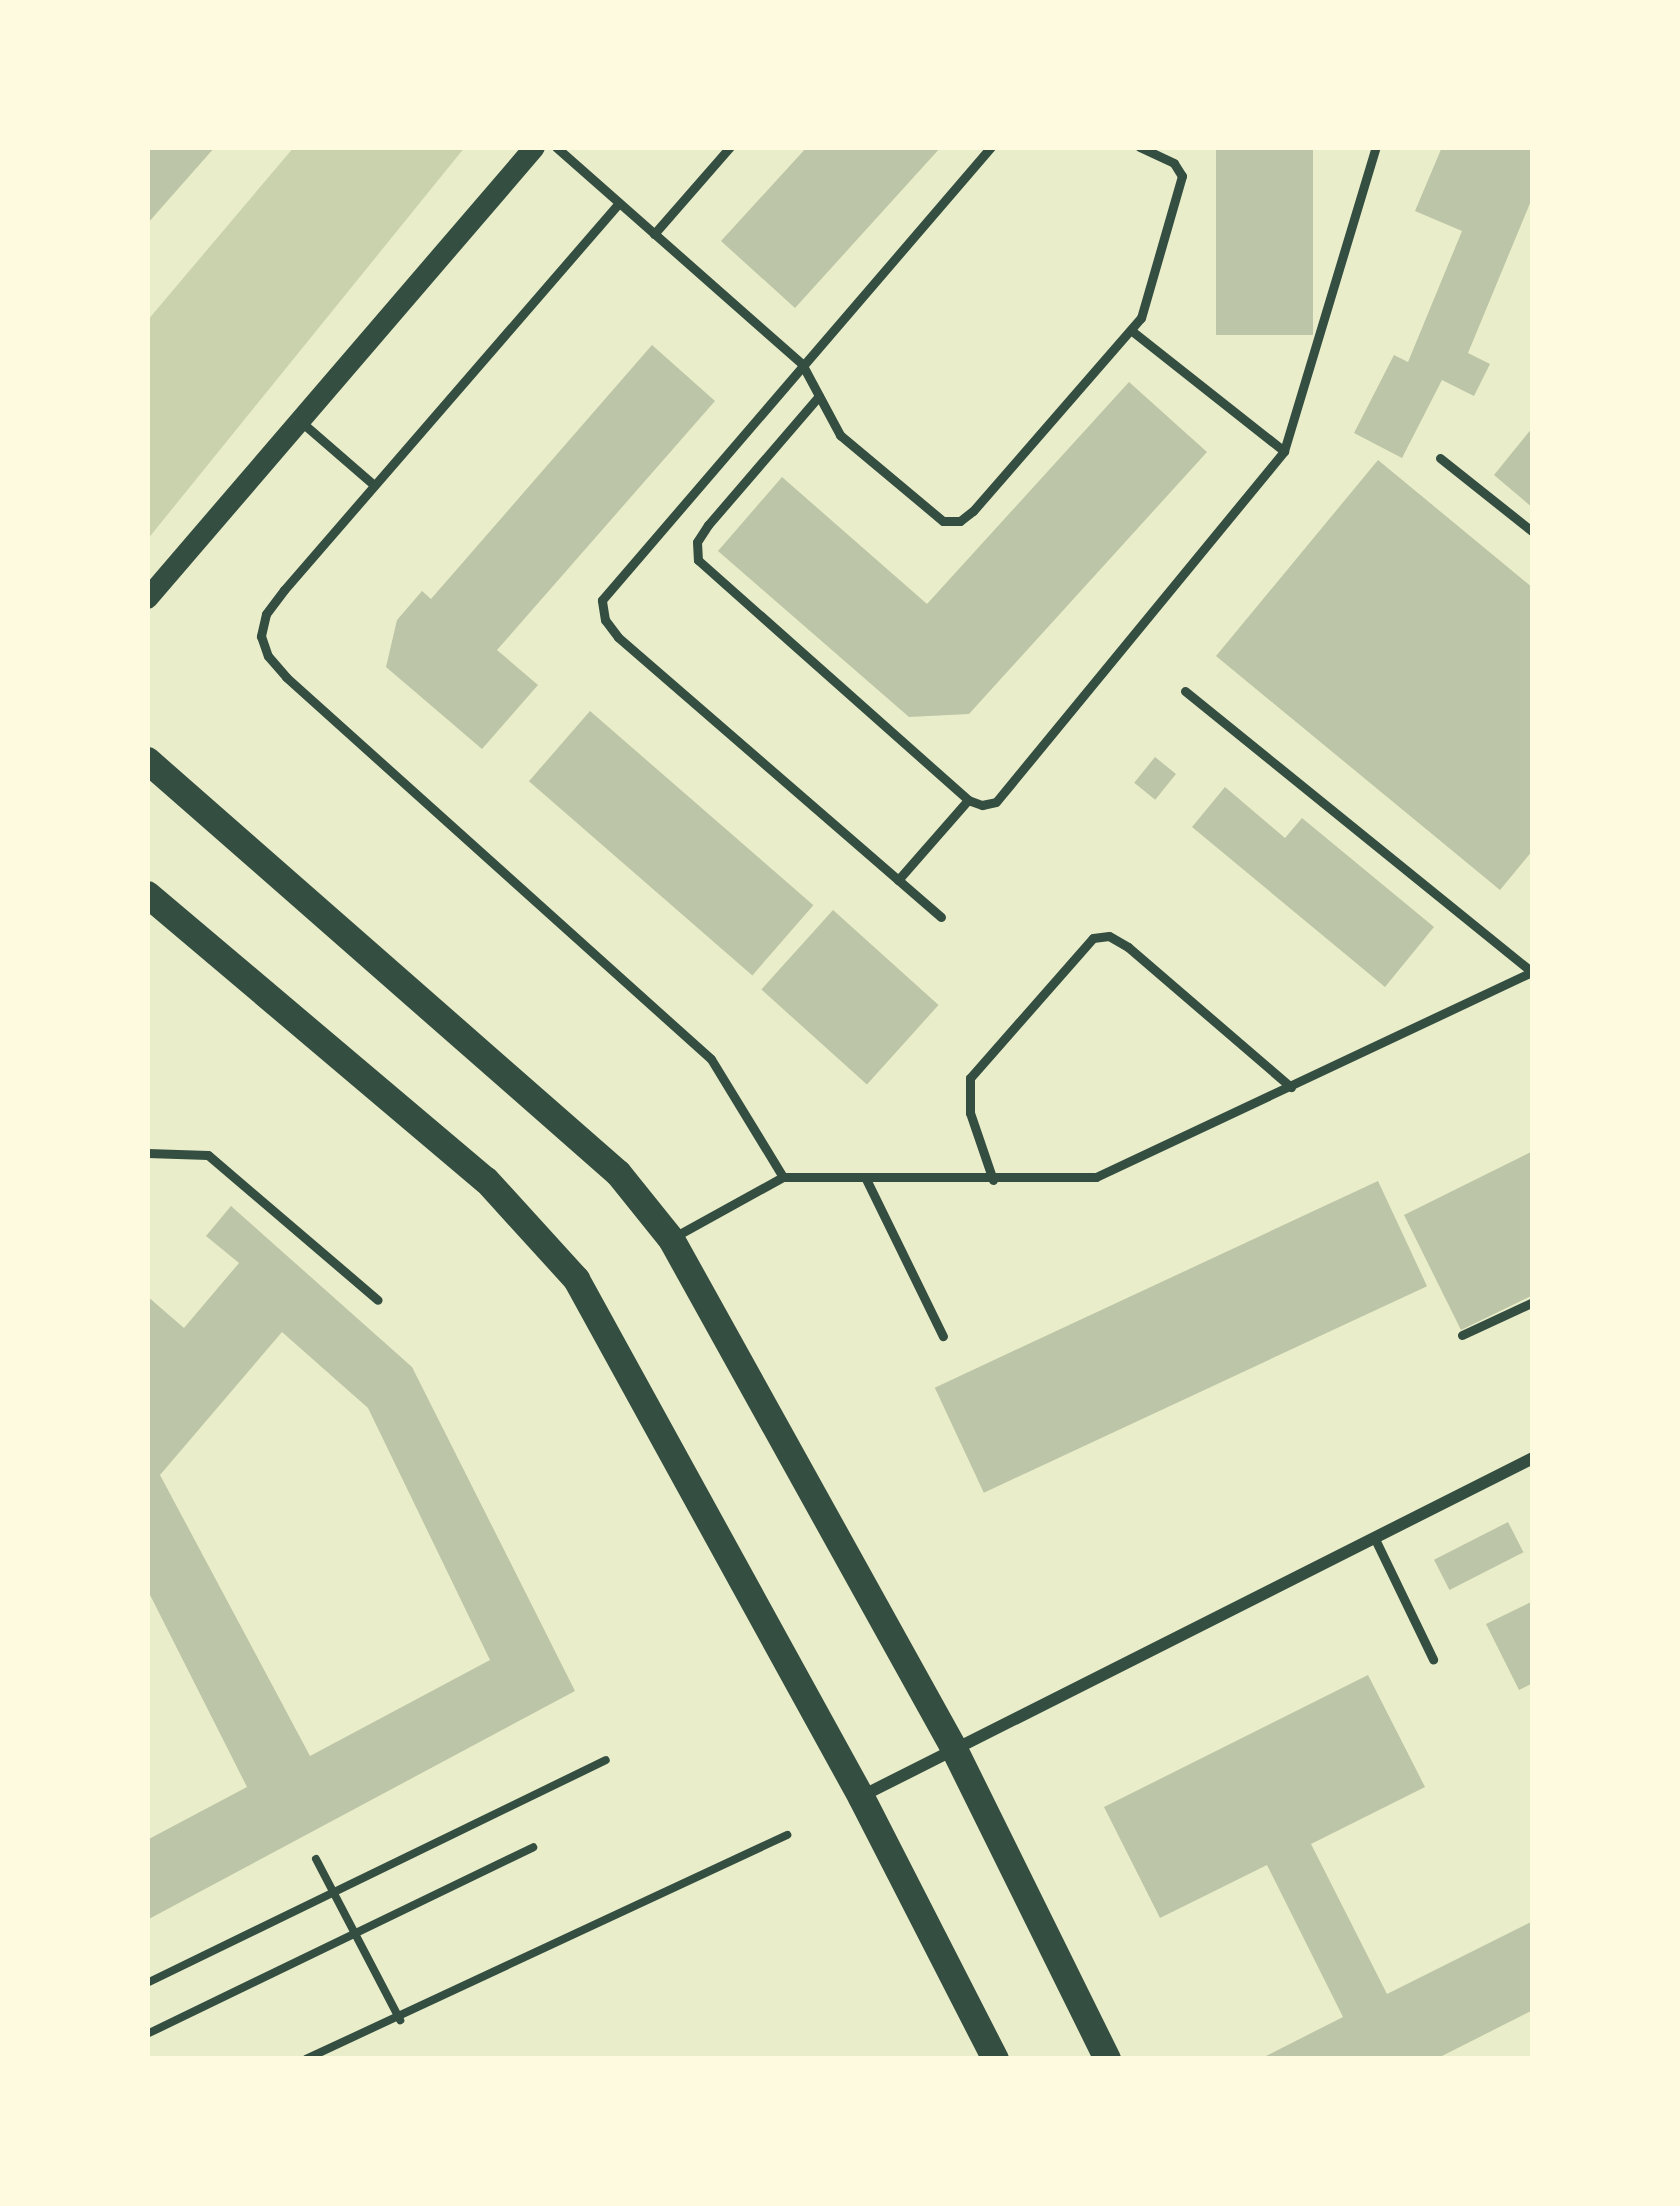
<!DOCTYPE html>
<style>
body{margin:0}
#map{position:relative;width:1680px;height:2206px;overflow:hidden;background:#e9edc9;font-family:Ubuntu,sans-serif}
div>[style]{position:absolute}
.green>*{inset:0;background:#cad2ad}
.building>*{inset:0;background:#bcc5a7;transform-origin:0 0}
.path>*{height:8px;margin:-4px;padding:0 4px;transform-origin:4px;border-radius:4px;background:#344e41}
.service>*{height:9px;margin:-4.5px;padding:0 4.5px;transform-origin:4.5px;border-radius:4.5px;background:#344e41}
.minor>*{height:12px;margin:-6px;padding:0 6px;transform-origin:6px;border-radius:6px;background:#344e41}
.tertiary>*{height:21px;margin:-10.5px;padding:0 10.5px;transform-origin:10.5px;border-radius:10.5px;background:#344e41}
.primary>*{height:27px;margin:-13.5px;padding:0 13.5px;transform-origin:13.5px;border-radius:13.5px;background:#344e41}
span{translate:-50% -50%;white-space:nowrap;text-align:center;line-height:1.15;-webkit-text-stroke:12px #fefae0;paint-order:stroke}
.frame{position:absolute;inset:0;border:150px solid #fefae0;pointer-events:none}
</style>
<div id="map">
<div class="green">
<i style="clip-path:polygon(294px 147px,465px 147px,147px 540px,147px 321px)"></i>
</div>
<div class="building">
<i style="clip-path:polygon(147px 147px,215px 147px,147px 224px)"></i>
<i style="clip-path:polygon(807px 147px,941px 147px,795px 308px,721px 241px)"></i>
<i style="left:1216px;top:147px;width:97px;height:188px"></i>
<i style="clip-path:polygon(1442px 147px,1533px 147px,1533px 196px,1468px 353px,1490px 364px,1474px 396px,1442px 380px,1402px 458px,1354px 433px,1394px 355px,1408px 362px,1462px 231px,1415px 211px)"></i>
<i style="clip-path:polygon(652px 345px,715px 401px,497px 650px,538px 685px,482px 749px,386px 667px,397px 620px,422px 591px,431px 599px)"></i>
<i style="clip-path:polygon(1129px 382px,1207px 452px,969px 714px,909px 717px,718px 551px,782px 477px,927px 604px)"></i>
<i style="clip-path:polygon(1533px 427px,1533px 508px,1494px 475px)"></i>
<i style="clip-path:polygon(1378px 460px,1533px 588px,1533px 850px,1500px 890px,1216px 656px)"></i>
<i style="left:590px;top:711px;width:296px;height:93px;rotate:41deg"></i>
<i style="left:1155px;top:757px;width:27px;height:33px;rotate:39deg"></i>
<i style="clip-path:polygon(1225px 787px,1285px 838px,1302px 818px,1434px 927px,1385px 987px,1192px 827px)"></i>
<i style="left:833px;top:910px;width:142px;height:107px;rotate:42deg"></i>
<i style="clip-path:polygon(1533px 1151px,1533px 1295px,1461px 1330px,1404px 1215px)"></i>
<i style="left:1378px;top:1181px;width:116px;height:489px;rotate:65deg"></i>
<i style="clip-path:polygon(evenodd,231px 1206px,412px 1367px,575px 1691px,147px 1920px,147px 1840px,247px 1787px,147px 1589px,147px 1296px,184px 1328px,239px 1263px,206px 1236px,231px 1206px,282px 1332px,368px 1408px,490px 1660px,310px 1756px,160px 1475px,282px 1332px)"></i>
<i style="left:1508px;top:1522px;width:34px;height:83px;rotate:63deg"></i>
<i style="clip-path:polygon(1533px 1601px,1533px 1683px,1519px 1690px,1486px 1624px)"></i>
<i style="clip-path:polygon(1368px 1675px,1425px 1787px,1311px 1844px,1387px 1994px,1533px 1921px,1533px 2010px,1436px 2059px,1260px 2059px,1343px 2017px,1267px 1865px,1160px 1918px,1104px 1807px)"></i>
</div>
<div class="path">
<i style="left:316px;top:1859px;width:182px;rotate:62.4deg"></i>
<i style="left:147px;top:1983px;width:510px;rotate:-25.91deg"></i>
<i style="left:147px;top:2034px;width:429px;rotate:-25.8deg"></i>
<i style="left:306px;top:2059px;width:531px;rotate:-24.97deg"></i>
</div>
<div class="service">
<i style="left:556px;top:147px;width:328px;rotate:41.4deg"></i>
<i style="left:802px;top:364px;width:81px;rotate:61.8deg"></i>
<i style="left:840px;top:435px;width:134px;rotate:39.9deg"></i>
<i style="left:943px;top:521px;width:17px"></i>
<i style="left:960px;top:521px;width:16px;rotate:-38deg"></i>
<i style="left:973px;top:511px;width:256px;rotate:-49deg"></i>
<i style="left:1141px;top:318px;width:148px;rotate:-73.9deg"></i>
<i style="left:1182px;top:176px;width:15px;rotate:-122deg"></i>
<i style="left:1174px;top:163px;width:38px;rotate:-155deg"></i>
<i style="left:619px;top:203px;width:512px;rotate:130.88deg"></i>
<i style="left:284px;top:590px;width:30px;rotate:127deg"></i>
<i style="left:266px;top:614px;width:23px;rotate:103deg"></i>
<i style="left:261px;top:636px;width:21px;rotate:71deg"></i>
<i style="left:268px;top:656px;width:28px;rotate:49deg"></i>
<i style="left:286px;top:677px;width:571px;rotate:41.95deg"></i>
<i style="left:711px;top:1059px;width:138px;rotate:58.6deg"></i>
<i style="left:654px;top:234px;width:116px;rotate:-48.9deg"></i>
<i style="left:1132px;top:331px;width:194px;rotate:38.3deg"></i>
<i style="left:819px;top:396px;width:170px;rotate:130.7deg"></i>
<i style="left:708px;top:525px;width:20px;rotate:123deg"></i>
<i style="left:697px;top:542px;width:18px;rotate:87deg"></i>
<i style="left:698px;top:560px;width:361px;rotate:41.6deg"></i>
<i style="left:968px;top:800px;width:15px;rotate:20deg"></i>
<i style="left:982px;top:805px;width:14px;rotate:-12deg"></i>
<i style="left:996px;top:802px;width:454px;rotate:-50.6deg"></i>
<i style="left:1284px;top:451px;width:318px;rotate:-73.2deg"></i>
<i style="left:299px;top:420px;width:99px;rotate:40.9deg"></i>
<i style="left:1440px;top:458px;width:119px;rotate:38.5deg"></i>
<i style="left:1185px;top:691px;width:445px;rotate:39deg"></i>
<i style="left:898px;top:880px;width:106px;rotate:-48.8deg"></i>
<i style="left:941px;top:917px;width:427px;rotate:-139.1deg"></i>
<i style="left:618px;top:637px;width:21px;rotate:-127deg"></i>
<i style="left:605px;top:620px;width:20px;rotate:-99deg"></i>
<i style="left:602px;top:600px;width:597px;rotate:-49.35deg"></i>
<i style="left:147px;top:1153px;width:61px;rotate:1.9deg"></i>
<i style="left:208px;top:1155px;width:223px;rotate:40.5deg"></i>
<i style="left:866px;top:1179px;width:175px;rotate:63.9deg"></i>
<i style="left:993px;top:1180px;width:71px;rotate:-108.9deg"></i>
<i style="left:970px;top:1113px;width:35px;rotate:-90deg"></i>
<i style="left:970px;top:1078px;width:186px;rotate:-48.7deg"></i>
<i style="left:1093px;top:938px;width:16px;rotate:-7deg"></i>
<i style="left:1109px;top:936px;width:22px;rotate:30deg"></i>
<i style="left:1128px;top:947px;width:215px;rotate:40.7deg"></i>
<i style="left:676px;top:1236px;width:122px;rotate:-28.9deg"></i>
<i style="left:783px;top:1177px;width:313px"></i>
<i style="left:1096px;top:1177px;width:483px;rotate:-25.2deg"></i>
<i style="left:1462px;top:1335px;width:78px;rotate:-24.9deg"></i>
<i style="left:1374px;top:1537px;width:136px;rotate:64.2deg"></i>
</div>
<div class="minor">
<i style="left:862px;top:1796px;width:751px;rotate:-26.74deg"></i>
</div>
<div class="tertiary">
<i style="left:147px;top:598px;width:594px;rotate:-49.37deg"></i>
</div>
<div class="primary">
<i style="left:147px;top:760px;width:626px;rotate:41.25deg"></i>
<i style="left:618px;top:1173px;width:85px;rotate:51.2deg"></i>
<i style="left:671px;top:1239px;width:581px;rotate:60.96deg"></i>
<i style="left:953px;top:1747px;width:348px;rotate:63.7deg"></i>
<i style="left:147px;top:894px;width:444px;rotate:40.2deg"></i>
<i style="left:486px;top:1180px;width:134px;rotate:47.7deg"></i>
<i style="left:576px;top:1279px;width:591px;rotate:61.18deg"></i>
<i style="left:861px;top:1797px;width:294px;rotate:62.9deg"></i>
</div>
<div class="frame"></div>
</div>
